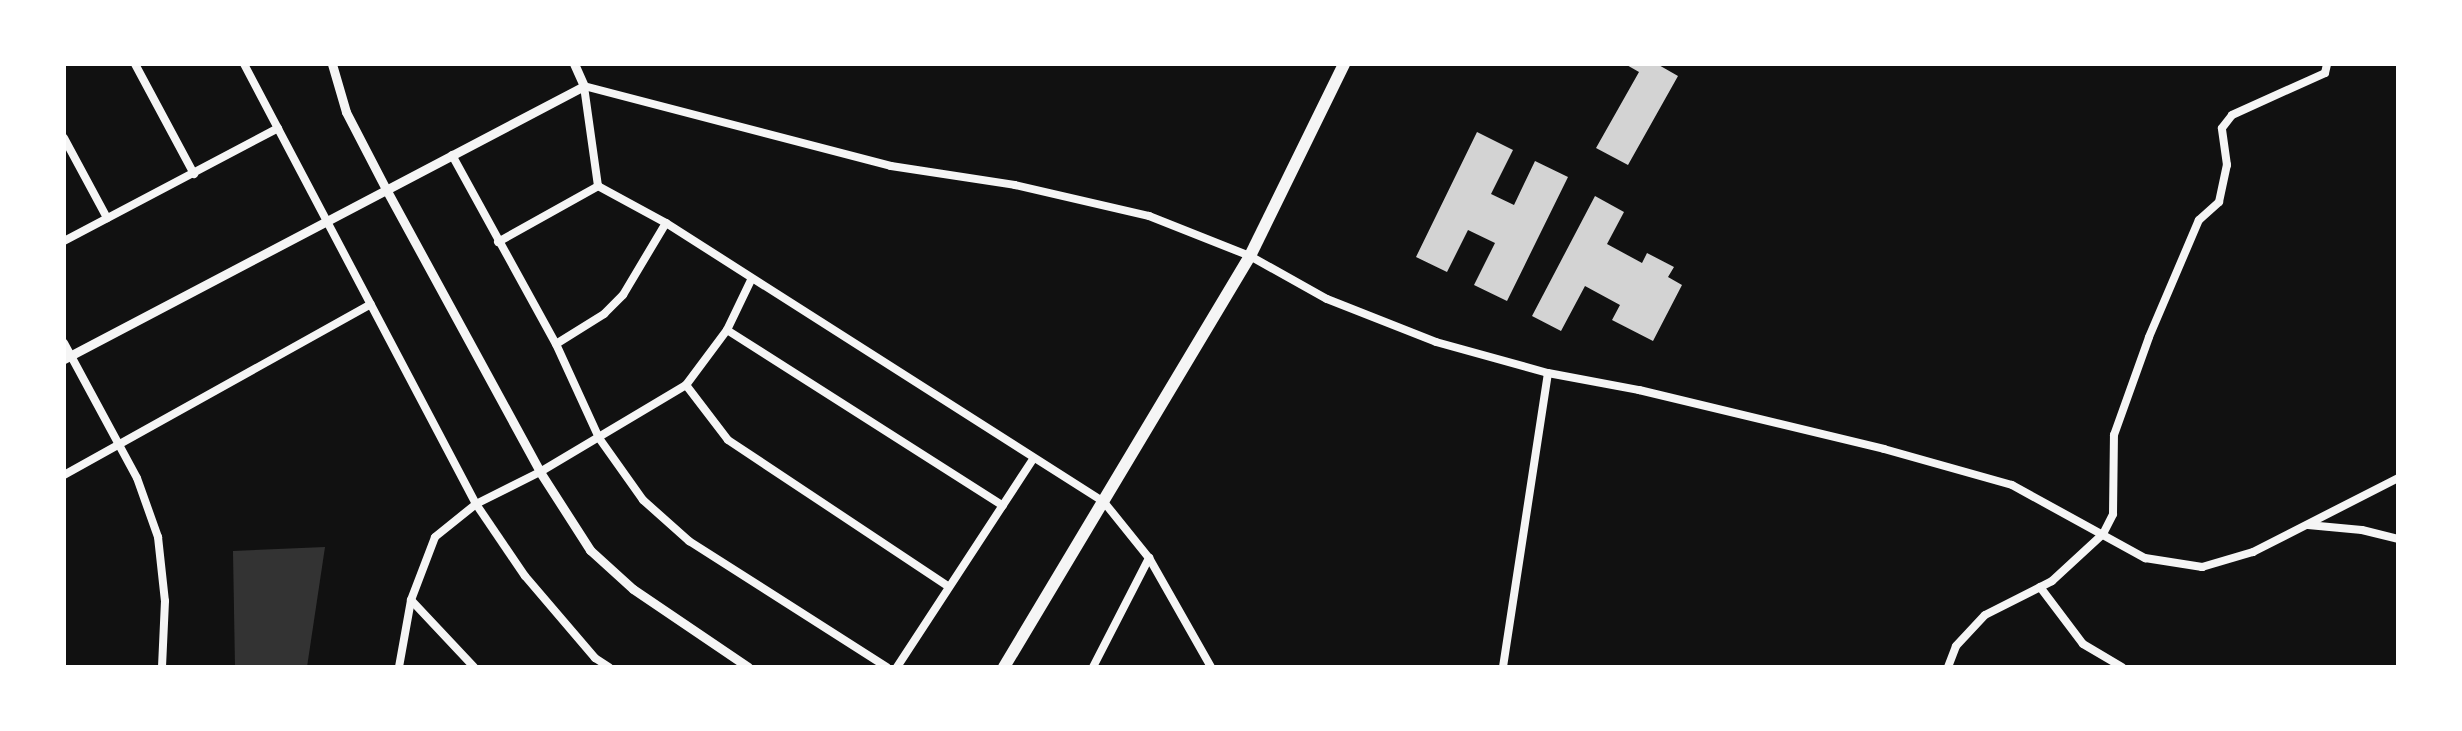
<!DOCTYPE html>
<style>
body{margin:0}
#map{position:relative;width:2462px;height:731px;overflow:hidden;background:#111;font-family:"DM Sans",sans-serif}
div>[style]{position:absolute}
.water>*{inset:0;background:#333}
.building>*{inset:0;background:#d3d3d3}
.minor>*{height:8px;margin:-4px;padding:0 4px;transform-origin:4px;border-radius:4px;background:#f5f5f5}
.tertiary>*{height:9px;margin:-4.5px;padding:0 4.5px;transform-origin:4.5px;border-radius:4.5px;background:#f5f5f5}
.primary>*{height:12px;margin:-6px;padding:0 6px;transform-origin:6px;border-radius:6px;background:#f5f5f5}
span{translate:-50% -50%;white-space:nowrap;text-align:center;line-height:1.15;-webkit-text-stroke:8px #fff;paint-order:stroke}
.frame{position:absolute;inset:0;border:66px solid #fff;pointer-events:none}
</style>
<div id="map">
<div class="water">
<i style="clip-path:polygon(325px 547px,307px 667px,235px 667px,233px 551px)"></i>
</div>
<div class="building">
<i style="clip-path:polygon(1625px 64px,1657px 64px,1678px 76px,1628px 165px,1596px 148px,1639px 72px)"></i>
<i style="clip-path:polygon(1477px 132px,1513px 150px,1491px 194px,1514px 205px,1535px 161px,1568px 177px,1507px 301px,1474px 285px,1495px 243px,1468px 230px,1447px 272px,1416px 257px)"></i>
<i style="clip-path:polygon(1595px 196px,1624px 212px,1607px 244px,1642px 263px,1647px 253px,1674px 267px,1668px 277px,1682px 285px,1653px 341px,1612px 320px,1620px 305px,1585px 286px,1561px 331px,1532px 316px)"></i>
</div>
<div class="minor">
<i style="left:135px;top:64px;width:125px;rotate:61.8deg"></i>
<i style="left:244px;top:64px;width:497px;rotate:62.2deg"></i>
<i style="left:476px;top:504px;width:87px;rotate:55.8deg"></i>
<i style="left:525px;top:576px;width:108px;rotate:49.5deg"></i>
<i style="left:595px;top:658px;width:17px;rotate:33deg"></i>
<i style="left:64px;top:138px;width:91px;rotate:61.7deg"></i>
<i style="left:452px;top:155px;width:216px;rotate:61.2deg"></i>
<i style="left:556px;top:344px;width:103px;rotate:65.4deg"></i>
<i style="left:599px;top:438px;width:76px;rotate:54.6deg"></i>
<i style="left:643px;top:500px;width:62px;rotate:41.7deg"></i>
<i style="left:689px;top:541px;width:235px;rotate:32.5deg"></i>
<i style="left:64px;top:241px;width:242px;rotate:-27.8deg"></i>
<i style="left:498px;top:242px;width:115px;rotate:-29.2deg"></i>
<i style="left:727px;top:330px;width:327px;rotate:32.5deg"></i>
<i style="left:64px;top:343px;width:153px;rotate:61.6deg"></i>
<i style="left:137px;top:478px;width:63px;rotate:70.4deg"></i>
<i style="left:158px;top:537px;width:64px;rotate:83.8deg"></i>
<i style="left:165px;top:601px;width:66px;rotate:92.6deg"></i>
<i style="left:556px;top:344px;width:57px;rotate:-32deg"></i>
<i style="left:604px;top:314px;width:27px;rotate:-45deg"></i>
<i style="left:623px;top:295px;width:84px;rotate:-59.2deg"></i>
<i style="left:686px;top:385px;width:69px;rotate:52.6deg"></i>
<i style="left:728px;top:440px;width:264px;rotate:33.6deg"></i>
<i style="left:64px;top:475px;width:351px;rotate:-29.1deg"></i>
<i style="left:2308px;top:525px;width:54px;rotate:5.3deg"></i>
<i style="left:2362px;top:530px;width:37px;rotate:14deg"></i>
<i style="left:2040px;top:587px;width:71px;rotate:53deg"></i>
<i style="left:2083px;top:644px;width:45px;rotate:30.5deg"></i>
<i style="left:411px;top:600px;width:92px;rotate:46.8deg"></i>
<i style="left:399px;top:667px;width:68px;rotate:-79.8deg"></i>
<i style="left:411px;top:600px;width:67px;rotate:-69.1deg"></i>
<i style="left:435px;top:537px;width:53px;rotate:-38.8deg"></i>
<i style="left:476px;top:504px;width:72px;rotate:-26.6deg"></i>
<i style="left:540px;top:472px;width:170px;rotate:-30.8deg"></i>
<i style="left:686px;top:385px;width:69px;rotate:-53.3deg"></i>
<i style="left:727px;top:330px;width:55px;rotate:-64.4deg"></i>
<i style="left:897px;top:667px;width:249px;rotate:-56.8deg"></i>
<i style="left:1093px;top:667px;width:123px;rotate:-62.8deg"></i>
<i style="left:1211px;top:667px;width:125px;rotate:-119.6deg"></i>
<i style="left:1149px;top:558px;width:72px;rotate:-128.8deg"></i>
<i style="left:1104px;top:502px;width:519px;rotate:-147.5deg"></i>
<i style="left:666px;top:223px;width:77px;rotate:-151.4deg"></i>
<i style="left:598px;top:186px;width:101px;rotate:-98deg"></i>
<i style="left:584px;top:86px;width:317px;rotate:14.6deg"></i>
<i style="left:891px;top:166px;width:125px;rotate:8.7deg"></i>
<i style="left:1015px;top:185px;width:138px;rotate:13deg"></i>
<i style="left:1149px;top:216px;width:109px;rotate:21.6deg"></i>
<i style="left:1250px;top:256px;width:88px;rotate:29.2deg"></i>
<i style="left:1327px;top:299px;width:117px;rotate:21.5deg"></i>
<i style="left:1436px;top:342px;width:116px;rotate:15.5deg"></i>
<i style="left:1548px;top:373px;width:93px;rotate:10.6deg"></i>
<i style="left:1639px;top:390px;width:252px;rotate:13.5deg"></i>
<i style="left:1884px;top:449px;width:133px;rotate:15.7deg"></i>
<i style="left:2012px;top:485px;width:152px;rotate:28.8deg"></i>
<i style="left:2145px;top:558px;width:58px;rotate:9deg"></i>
<i style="left:2202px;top:567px;width:53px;rotate:-16.4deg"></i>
<i style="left:2253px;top:552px;width:163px;rotate:-27deg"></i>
<i style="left:1503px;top:667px;width:297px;rotate:-81.3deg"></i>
<i style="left:1948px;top:667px;width:22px;rotate:-69deg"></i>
<i style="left:1956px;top:646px;width:42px;rotate:-46.9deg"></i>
<i style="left:1985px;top:615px;width:75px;rotate:-26.9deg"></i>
<i style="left:2052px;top:581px;width:69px;rotate:-42.7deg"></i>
<i style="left:2103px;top:534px;width:22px;rotate:-63deg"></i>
<i style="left:2113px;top:514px;width:79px;rotate:-89.3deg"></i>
<i style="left:2114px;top:435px;width:104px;rotate:-70.3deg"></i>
<i style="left:2149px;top:337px;width:127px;rotate:-66.9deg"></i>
<i style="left:2199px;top:220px;width:27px;rotate:-42deg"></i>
<i style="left:2219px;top:202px;width:38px;rotate:-78deg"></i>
<i style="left:2227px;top:165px;width:37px;rotate:-98deg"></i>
<i style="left:2222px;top:128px;width:16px;rotate:-52deg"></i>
<i style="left:2232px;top:115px;width:102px;rotate:-24.3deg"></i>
<i style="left:2325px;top:73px;width:9px;rotate:-77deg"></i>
</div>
<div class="tertiary">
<i style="left:332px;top:64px;width:50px;rotate:73.7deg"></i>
<i style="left:346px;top:112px;width:89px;rotate:62.6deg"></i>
<i style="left:387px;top:191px;width:320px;rotate:61.4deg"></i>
<i style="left:540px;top:472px;width:93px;rotate:57.3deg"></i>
<i style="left:590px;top:550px;width:58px;rotate:42.2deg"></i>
<i style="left:633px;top:589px;width:139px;rotate:34.1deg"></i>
<i style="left:64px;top:359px;width:587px;rotate:-27.7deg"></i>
<i style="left:584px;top:86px;width:24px;rotate:-114deg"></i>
</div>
<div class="primary">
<i style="left:1004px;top:667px;width:479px;rotate:-59.1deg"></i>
<i style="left:1250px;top:256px;width:214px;rotate:-63.9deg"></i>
</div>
<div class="frame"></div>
</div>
